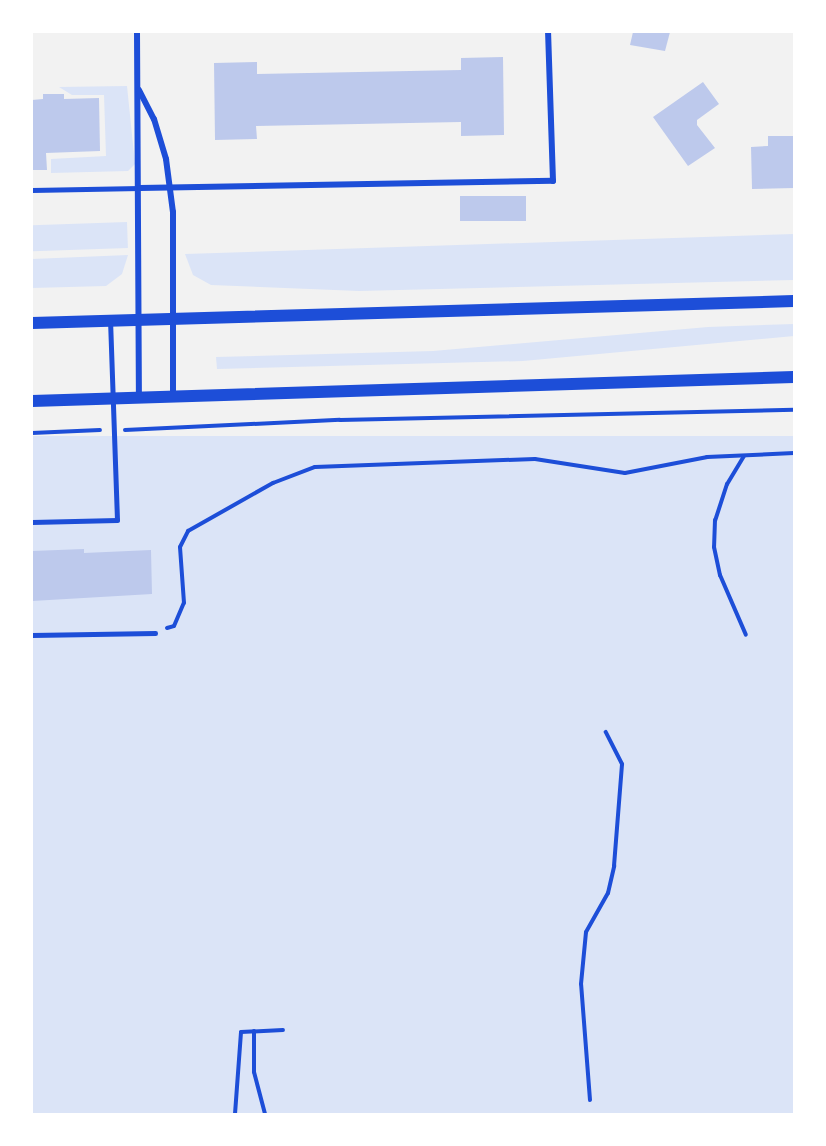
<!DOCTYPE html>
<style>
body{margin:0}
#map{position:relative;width:826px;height:1146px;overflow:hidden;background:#f2f2f2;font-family:Ubuntu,sans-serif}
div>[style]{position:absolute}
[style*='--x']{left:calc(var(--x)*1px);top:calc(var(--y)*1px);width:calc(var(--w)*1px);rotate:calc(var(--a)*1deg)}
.green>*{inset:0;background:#dbe4f7;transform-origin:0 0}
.building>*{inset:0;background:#bdc9ec;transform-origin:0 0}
.path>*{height:4px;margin:-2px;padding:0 2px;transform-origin:2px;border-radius:2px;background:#1d4ed8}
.service>*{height:4.5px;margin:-2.25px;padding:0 2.25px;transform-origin:2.25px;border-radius:2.25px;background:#1d4ed8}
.minor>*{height:6px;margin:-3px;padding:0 3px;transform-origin:3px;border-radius:3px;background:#1d4ed8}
.secondary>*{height:12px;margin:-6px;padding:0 6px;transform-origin:6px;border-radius:6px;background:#1d4ed8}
span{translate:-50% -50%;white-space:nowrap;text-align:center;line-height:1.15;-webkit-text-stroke:4.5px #fff;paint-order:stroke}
.frame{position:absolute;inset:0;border:33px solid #fff;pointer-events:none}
</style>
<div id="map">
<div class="green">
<i style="clip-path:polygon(127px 86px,135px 164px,128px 171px,51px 173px,51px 159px,106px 156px,104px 95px,72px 95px,59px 87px)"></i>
<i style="left:127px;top:222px;width:26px;height:95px;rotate:88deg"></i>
<i style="clip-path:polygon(794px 234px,794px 280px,359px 291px,211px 285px,193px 275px,185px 254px)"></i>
<i style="clip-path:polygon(128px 255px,122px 274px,106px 286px,32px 288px,32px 259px)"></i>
<i style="clip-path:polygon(794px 324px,794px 336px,523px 361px,217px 369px,216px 357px,433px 351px,708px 327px)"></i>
<i style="left:794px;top:436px;width:678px;height:762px;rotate:90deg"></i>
</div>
<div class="building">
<i style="clip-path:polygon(633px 32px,670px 32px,665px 51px,630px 45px)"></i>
<i style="clip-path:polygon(503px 57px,504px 135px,461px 136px,461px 122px,256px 126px,257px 139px,215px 140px,214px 63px,257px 62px,257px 74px,461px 70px,461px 58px)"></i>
<i style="clip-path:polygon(703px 82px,719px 104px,697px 120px,697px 125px,715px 148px,688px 166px,653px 117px)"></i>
<i style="clip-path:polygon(43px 94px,64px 94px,64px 99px,99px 98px,100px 151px,46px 153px,47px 170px,32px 170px,32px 100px,43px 99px)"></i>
<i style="clip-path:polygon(768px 136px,794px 136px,794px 188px,752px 189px,751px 147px,768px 146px)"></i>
<i style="left:526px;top:196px;width:25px;height:66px;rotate:90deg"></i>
<i style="clip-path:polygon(84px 549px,84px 553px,151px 550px,152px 594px,32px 601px,32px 551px)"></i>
</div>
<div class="path">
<i style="--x:125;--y:430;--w:215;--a:-2.7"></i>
<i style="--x:340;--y:420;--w:454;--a:-1.3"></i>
<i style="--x:32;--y:433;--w:68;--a:-2.5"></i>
<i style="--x:744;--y:456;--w:33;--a:121"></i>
<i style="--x:727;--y:484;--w:38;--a:108"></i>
<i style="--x:715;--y:520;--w:27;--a:92"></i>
<i style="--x:714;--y:547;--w:29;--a:78"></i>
<i style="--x:720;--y:575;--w:65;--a:66.6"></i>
<i style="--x:167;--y:628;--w:7;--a:-16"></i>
<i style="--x:174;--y:626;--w:25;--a:-67"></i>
<i style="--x:184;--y:603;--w:56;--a:-94.1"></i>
<i style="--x:180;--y:547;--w:18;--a:-63"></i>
<i style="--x:188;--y:531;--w:98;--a:-29.5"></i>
<i style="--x:273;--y:483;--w:45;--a:-20.9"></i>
<i style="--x:315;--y:467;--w:220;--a:-2.1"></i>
<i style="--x:535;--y:459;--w:91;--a:8.8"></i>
<i style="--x:625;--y:473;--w:84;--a:-11"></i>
<i style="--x:707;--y:457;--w:87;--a:-2.6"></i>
<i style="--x:254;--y:1031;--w:41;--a:90"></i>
<i style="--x:254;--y:1072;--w:43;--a:75.3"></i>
<i style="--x:590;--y:1100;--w:116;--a:-94.4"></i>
<i style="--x:581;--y:984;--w:52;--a:-84.5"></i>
<i style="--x:586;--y:932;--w:45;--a:-60.6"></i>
<i style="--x:608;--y:893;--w:28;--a:-77"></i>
<i style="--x:614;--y:866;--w:102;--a:-85.5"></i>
<i style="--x:622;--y:764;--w:36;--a:-117"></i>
<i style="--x:235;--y:1114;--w:82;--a:-85.8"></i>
<i style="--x:241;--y:1032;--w:42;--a:-2.7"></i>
</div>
<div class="service">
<i style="--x:32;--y:190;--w:108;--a:-1.1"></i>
<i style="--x:32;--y:522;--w:85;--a:-1.3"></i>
<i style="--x:117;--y:520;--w:199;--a:-92"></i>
<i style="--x:32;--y:635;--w:123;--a:-0.9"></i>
</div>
<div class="minor">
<i style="--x:137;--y:32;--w:365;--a:89.7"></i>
<i style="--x:139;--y:90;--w:33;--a:63"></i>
<i style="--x:154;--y:119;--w:42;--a:73.3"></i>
<i style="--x:166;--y:159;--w:53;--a:82.5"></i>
<i style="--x:173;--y:212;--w:184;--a:90"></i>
<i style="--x:140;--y:188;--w:413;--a:-1"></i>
<i style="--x:553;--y:181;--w:149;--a:-91.9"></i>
</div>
<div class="secondary">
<i style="--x:32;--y:323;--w:762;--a:-1.65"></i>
<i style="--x:32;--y:401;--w:762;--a:-1.8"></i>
</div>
<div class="frame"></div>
</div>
